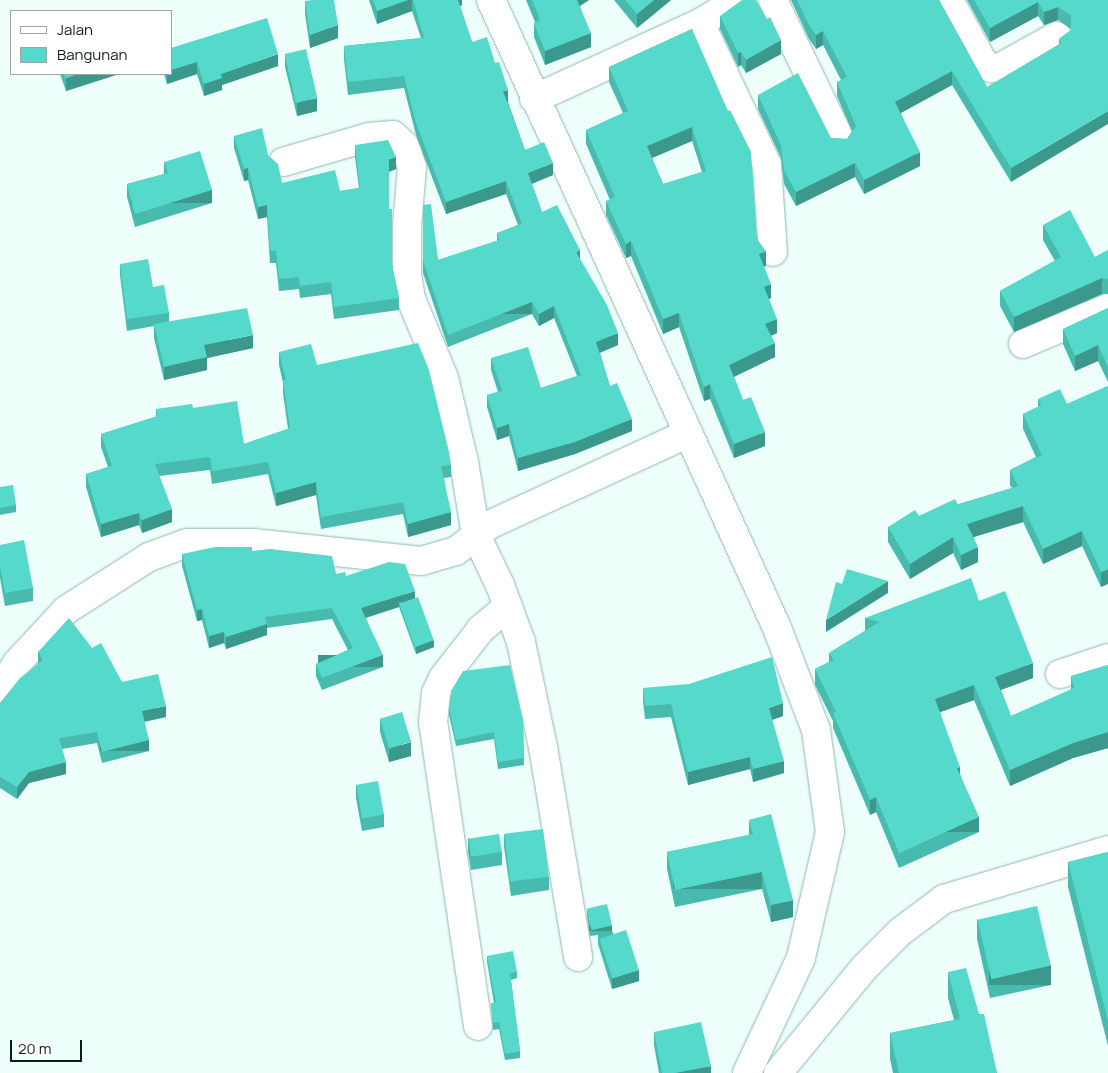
<!DOCTYPE html>
<style>
body{margin:0}
#map{position:relative;width:1108px;height:1073px;overflow:hidden;background:#edfefb;font-family:Manrope,sans-serif}
div>[style]{position:absolute}
[style*='--x']{left:calc(var(--x)*1px);top:calc(var(--y)*1px);width:calc(var(--w)*1px);rotate:calc(var(--a)*1deg)}
.roads{filter:drop-shadow(0 0 1px #8fb7b1) drop-shadow(0 0 1px #8fb7b1)}
.minor>*{height:28px;margin:-14px;padding:0 14px;transform-origin:14px;border-radius:14px;background:#fff}
.wall>*{inset:0;background:#49bbae}
.shaded-wall>*{inset:0;background:#3c988d;transform-origin:0 0}
.building>*{inset:0;background:#55d9ca;transform-origin:0 0}
span{translate:-50% -50%;white-space:nowrap;text-align:center;line-height:1.15;-webkit-text-stroke:4px #fff;paint-order:stroke}
.legend{position:absolute;left:10px;top:10px;width:162px;height:65px;box-sizing:border-box;background:#fff;border:1px solid #9ea5a3;margin:0;padding:6px 9px;list-style:none;font-size:15px;color:#0d1d1a}
.legend li{display:flex;align-items:center;gap:10px;height:25px}
.legend b{width:25px;border:1px solid #9ea5a3}
.scale{position:absolute;left:10px;top:1040px;width:72px;height:22px;box-sizing:border-box;border:2px solid #0d1d1a;border-top:0;padding-left:6px;font-size:15px;line-height:18px;white-space:nowrap;color:#0d1d1a;-webkit-text-stroke:4px #fff;paint-order:stroke}
</style>
<div id="map">
<div class="roads">
<div class="minor">
<i style="--x:491;--y:0;--w:690;--a:65.51"></i>
<i style="--x:777;--y:628;--w:109;--a:69.1"></i>
<i style="--x:816;--y:730;--w:103;--a:82.2"></i>
<i style="--x:830;--y:832;--w:129;--a:103"></i>
<i style="--x:801;--y:958;--w:127;--a:115.2"></i>
<i style="--x:773;--y:0;--w:154;--a:64.3"></i>
<i style="--x:949;--y:0;--w:71;--a:61.3"></i>
<i style="--x:983;--y:62;--w:10;--a:37"></i>
<i style="--x:991;--y:68;--w:8;--a:0"></i>
<i style="--x:999;--y:68;--w:66;--a:-28.9"></i>
<i style="--x:700;--y:23;--w:157;--a:64.7"></i>
<i style="--x:767;--y:165;--w:87;--a:86.1"></i>
<i style="--x:534;--y:99;--w:183;--a:-24.6"></i>
<i style="--x:700;--y:23;--w:44;--a:-31.2"></i>
<i style="--x:283;--y:162;--w:90;--a:-16.2"></i>
<i style="--x:369;--y:137;--w:24;--a:-5"></i>
<i style="--x:393;--y:135;--w:15;--a:42"></i>
<i style="--x:404;--y:145;--w:11;--a:68"></i>
<i style="--x:408;--y:155;--w:13;--a:72"></i>
<i style="--x:412;--y:167;--w:60;--a:94.8"></i>
<i style="--x:407;--y:227;--w:47;--a:90"></i>
<i style="--x:407;--y:274;--w:25;--a:81"></i>
<i style="--x:411;--y:299;--w:86;--a:67.3"></i>
<i style="--x:444;--y:378;--w:86;--a:76.6"></i>
<i style="--x:464;--y:462;--w:74;--a:80.7"></i>
<i style="--x:476;--y:535;--w:55;--a:64.4"></i>
<i style="--x:500;--y:585;--w:61;--a:69.8"></i>
<i style="--x:521;--y:642;--w:107;--a:78.2"></i>
<i style="--x:543;--y:747;--w:213;--a:80.5"></i>
<i style="--x:1023;--y:344;--w:92;--a:-23"></i>
<i style="--x:1060;--y:674;--w:51;--a:-18.4"></i>
<i style="--x:0;--y:692;--w:34;--a:-60"></i>
<i style="--x:17;--y:663;--w:72;--a:-47.2"></i>
<i style="--x:66;--y:610;--w:98;--a:-32.6"></i>
<i style="--x:149;--y:557;--w:40;--a:-20.2"></i>
<i style="--x:187;--y:543;--w:66;--a:0"></i>
<i style="--x:253;--y:543;--w:169;--a:6.1"></i>
<i style="--x:421;--y:561;--w:36;--a:-16"></i>
<i style="--x:456;--y:551;--w:42;--a:-38.2"></i>
<i style="--x:489;--y:525;--w:218;--a:-24.7"></i>
<i style="--x:478;--y:1026;--w:307;--a:-98.4"></i>
<i style="--x:433;--y:722;--w:29;--a:-84"></i>
<i style="--x:436;--y:693;--w:17;--a:-65"></i>
<i style="--x:443;--y:678;--w:62;--a:-52.2"></i>
<i style="--x:481;--y:629;--w:35;--a:-40"></i>
<i style="--x:778;--y:1073;--w:136;--a:-50.7"></i>
<i style="--x:864;--y:968;--w:51;--a:-45"></i>
<i style="--x:900;--y:932;--w:55;--a:-36.9"></i>
<i style="--x:944;--y:899;--w:171;--a:-16.6"></i>
</div>
</div>
<div class="wall">
<i style="clip-path:polygon(369px 0,462px 0,462px 5px,460px 6px,472px 42px,508px 102px,525px 150px,553px 175px,532px 184px,542px 212px,580px 259px,618px 345px,600px 353px,610px 386px,632px 431px,575px 454px,518px 471px,509px 436px,497px 440px,487px 407px,487px 395px,498px 392px,491px 370px,491px 358px,541px 388px,577px 376px,554px 318px,539px 326px,532px 314px,448px 347px,423px 273px,423px 205px,438px 260px,497px 241px,497px 233px,518px 225px,506px 194px,446px 214px,416px 135px,404px 88px,348px 95px,344px 59px,344px 46px,421px 38px,412px 11px,377px 24px)"></i>
<i style="clip-path:polygon(526px 0,589px 0,580px 6px,591px 47px,545px 65px,534px 37px,534px 23px,535px 22px)"></i>
<i style="clip-path:polygon(614px 0,671px 0,637px 28px)"></i>
<i style="clip-path:polygon(791px 0,939px 0,987px 87px,1059px 45px,1059px 39px,1071px 30px,1071px 29px,1058px 20px,1044px 25px,1038px 16px,990px 42px,967px 0,1108px 0,1011px 182px,952px 85px,901px 113px,920px 166px,864px 194px,855px 177px,796px 206px,784px 184px,781px 158px,758px 109px,758px 95px,831px 138px,847px 139px,852px 131px,837px 96px,837px 82px,841px 80px,823px 45px,816px 49px,809px 39px)"></i>
<i style="clip-path:polygon(305px 1px,338px 38px,310px 48px,305px 14px)"></i>
<i style="clip-path:polygon(720px 16px,767px 19px,781px 54px,746px 73px,741px 65px,738px 67px,720px 29px)"></i>
<i style="clip-path:polygon(evenodd,692px 29px,766px 266px,764px 266px,771px 298px,769px 299px,777px 333px,771px 336px,775px 357px,734px 377px,743px 400px,765px 446px,734px 458px,710px 399px,704px 401px,679px 327px,663px 334px,631px 256px,626px 258px,606px 215px,606px 201px,610px 200px,586px 144px,586px 130px,623px 113px,609px 82px,609px 67px,692px 29px,692px 141px,702px 172px,663px 184px,652px 158px,692px 141px)"></i>
<i style="clip-path:polygon(171px 48px,278px 66px,222px 85px,222px 90px,204px 96px,197px 74px,167px 84px,164px 74px,171px 74px)"></i>
<i style="clip-path:polygon(285px 54px,317px 111px,297px 116px,285px 67px)"></i>
<i style="clip-path:polygon(60px 74px,119px 74px,66px 91px)"></i>
<i style="clip-path:polygon(234px 136px,268px 155px,282px 183px,340px 191px,359px 188px,355px 157px,355px 145px,396px 169px,389px 171px,389px 209px,392px 265px,399px 298px,399px 310px,334px 319px,331px 294px,300px 298px,299px 289px,279px 291px,276px 263px,270px 263px,267px 217px,258px 219px,248px 180px,244px 181px,234px 148px)"></i>
<i style="clip-path:polygon(164px 162px,212px 203px,135px 227px,127px 197px,127px 184px,164px 174px)"></i>
<i style="clip-path:polygon(1043px 225px,1095px 257px,1108px 250px,1108px 294px,1102px 294px,1014px 332px,1000px 306px,1000px 291px,1055px 261px,1043px 240px)"></i>
<i style="clip-path:polygon(120px 264px,153px 287px,169px 313px,169px 322px,253px 348px,207px 358px,207px 370px,164px 380px,154px 338px,154px 326px,127px 331px,120px 275px)"></i>
<i style="clip-path:polygon(1108px 308px,1108px 382px,1098px 361px,1075px 371px,1063px 344px,1063px 329px)"></i>
<i style="clip-path:polygon(279px 352px,317px 365px,451px 465px,451px 477px,444px 478px,451px 525px,408px 537px,403px 514px,321px 529px,316px 495px,276px 506px,268px 474px,212px 484px,210px 470px,159px 476px,172px 522px,142px 533px,139px 525px,101px 537px,86px 487px,86px 474px,108px 467px,101px 447px,101px 434px,156px 417px,156px 409px,193px 408px,244px 444px,288px 429px,283px 393px,283px 383px,279px 365px)"></i>
<i style="clip-path:polygon(1108px 386px,1101px 587px,1082px 546px,1043px 564px,1023px 522px,974px 537px,978px 562px,961px 570px,953px 553px,910px 579px,888px 542px,888px 527px,919px 516px,1012px 488px,1010px 485px,1010px 470px,1036px 457px,1023px 429px,1023px 414px,1038px 407px,1038px 399px,1067px 404px)"></i>
<i style="clip-path:polygon(0 487px,16px 505px,16px 512px,0 515px)"></i>
<i style="clip-path:polygon(0 545px,33px 588px,33px 601px,5px 606px,0 578px)"></i>
<i style="clip-path:polygon(252px 551px,336px 574px,346px 576px,415px 598px,434px 647px,416px 654px,399px 607px,366px 618px,383px 667px,322px 690px,316px 676px,316px 664px,348px 650px,332px 619px,267px 628px,267px 635px,226px 649px,224px 643px,209px 648px,202px 620px,197px 621px,182px 566px,182px 554px)"></i>
<i style="clip-path:polygon(979px 601px,1033px 678px,1001px 690px,1011px 716px,1071px 690px,1071px 676px,1108px 665px,1108px 748px,1073px 758px,1010px 786px,974px 700px,940px 712px,979px 832px,899px 868px,876px 812px,870px 815px,833px 728px,833px 721px,815px 685px,815px 669px,829px 662px,829px 653px,865px 631px,865px 618px)"></i>
<i style="clip-path:polygon(92px 648px,122px 682px,166px 717px,144px 722px,149px 751px,102px 763px,97px 743px,62px 749px,66px 774px,29px 783px,17px 799px,0 788px,0 703px,38px 664px,38px 652px)"></i>
<i style="clip-path:polygon(643px 688px,783px 716px,772px 720px,784px 773px,753px 782px,750px 769px,688px 785px,671px 717px,645px 719px,643px 701px)"></i>
<i style="clip-path:polygon(449px 708px,523px 720px,524px 765px,498px 769px,494px 739px,456px 746px,449px 715px)"></i>
<i style="clip-path:polygon(380px 719px,411px 756px,389px 762px,380px 732px)"></i>
<i style="clip-path:polygon(356px 785px,384px 814px,384px 827px,362px 831px,356px 798px)"></i>
<i style="clip-path:polygon(749px 820px,793px 917px,771px 922px,762px 889px,675px 907px,667px 869px,667px 852px,749px 835px)"></i>
<i style="clip-path:polygon(504px 834px,549px 877px,549px 890px,511px 896px,504px 847px)"></i>
<i style="clip-path:polygon(468px 838px,502px 852px,502px 865px,471px 870px,468px 852px)"></i>
<i style="clip-path:polygon(1108px 852px,1108px 1046px,1068px 887px,1068px 862px)"></i>
<i style="clip-path:polygon(587px 909px,612px 931px,639px 981px,612px 989px,598px 944px,598px 935px,590px 936px,587px 916px)"></i>
<i style="clip-path:polygon(977px 919px,1051px 985px,990px 998px,977px 939px)"></i>
<i style="clip-path:polygon(487px 956px,517px 972px,517px 978px,511px 980px,520px 1051px,520px 1058px,505px 1060px,499px 1029px,493px 1030px,491px 1003px,494px 1003px,487px 962px)"></i>
<i style="clip-path:polygon(948px 972px,979px 1014px,997px 1073px,893px 1073px,890px 1059px,890px 1033px,954px 1020px,948px 998px)"></i>
<i style="clip-path:polygon(654px 1032px,711px 1073px,659px 1073px,654px 1045px)"></i>
</div>
<div class="shaded-wall">
<i style="clip-path:polygon(408px 0,412px 0,412px 11px,377px 24px,377px 11px)"></i>
<i style="clip-path:polygon(457px 0,462px 0,462px 5px,457px 8px)"></i>
<i style="clip-path:polygon(575px 0,589px 0,575px 9px)"></i>
<i style="clip-path:polygon(654px 0,671px 0,637px 28px,637px 14px)"></i>
<i style="clip-path:polygon(1038px 2px,1038px 16px,990px 42px,990px 28px)"></i>
<i style="clip-path:polygon(1058px 7px,1058px 20px,1044px 25px,1044px 12px)"></i>
<i style="clip-path:polygon(338px 25px,338px 38px,310px 48px,310px 35px)"></i>
<i style="clip-path:polygon(823px 31px,823px 45px,816px 49px,816px 35px)"></i>
<i style="clip-path:polygon(591px 33px,591px 47px,545px 65px,545px 51px)"></i>
<i style="clip-path:polygon(781px 40px,781px 54px,746px 73px,746px 60px)"></i>
<i style="clip-path:polygon(741px 52px,741px 65px,738px 67px,738px 53px)"></i>
<i style="clip-path:polygon(278px 54px,278px 66px,222px 85px,222px 90px,204px 96px,204px 84px,221px 74px)"></i>
<i style="clip-path:polygon(197px 62px,197px 74px,167px 84px,167px 74px,171px 74px,171px 70px)"></i>
<i style="clip-path:polygon(952px 71px,952px 85px,895px 116px,895px 102px)"></i>
<i style="clip-path:polygon(78px 74px,119px 74px,66px 91px,66px 78px)"></i>
<i style="clip-path:polygon(508px 90px,508px 102px,503px 104px,503px 91px)"></i>
<i style="clip-path:polygon(317px 98px,317px 111px,297px 116px,297px 103px)"></i>
<i style="clip-path:polygon(1108px 111px,1108px 124px,1011px 182px,1011px 168px)"></i>
<i style="clip-path:polygon(692px 127px,692px 141px,647px 160px,647px 146px)"></i>
<i style="clip-path:polygon(920px 152px,920px 166px,864px 194px,864px 180px)"></i>
<i style="clip-path:polygon(396px 157px,396px 169px,389px 172px,389px 159px)"></i>
<i style="clip-path:polygon(553px 163px,553px 175px,528px 185px,528px 173px)"></i>
<i style="clip-path:polygon(855px 163px,855px 177px,796px 206px,796px 192px)"></i>
<i style="clip-path:polygon(248px 168px,248px 180px,244px 181px,244px 169px)"></i>
<i style="clip-path:polygon(506px 181px,506px 194px,446px 214px,446px 202px)"></i>
<i style="left:212px;top:190px;width:13px;height:81px;rotate:90deg"></i>
<i style="clip-path:polygon(267px 205px,267px 217px,258px 219px,258px 207px)"></i>
<i style="clip-path:polygon(631px 241px,631px 256px,626px 258px,626px 244px)"></i>
<i style="clip-path:polygon(580px 250px,580px 262px,576px 252px)"></i>
<i style="clip-path:polygon(766px 251px,766px 266px,759px 268px,759px 254px)"></i>
<i style="clip-path:polygon(1102px 278px,1102px 294px,1014px 332px,1014px 317px)"></i>
<i style="clip-path:polygon(771px 284px,771px 298px,764px 301px,764px 287px)"></i>
<i style="left:532px;top:302px;width:12px;height:90px;rotate:90deg"></i>
<i style="clip-path:polygon(554px 306px,554px 318px,539px 326px,539px 314px)"></i>
<i style="clip-path:polygon(679px 313px,679px 327px,663px 334px,663px 319px)"></i>
<i style="clip-path:polygon(777px 319px,777px 333px,765px 338px,765px 324px)"></i>
<i style="clip-path:polygon(618px 333px,618px 345px,596px 354px,596px 342px)"></i>
<i style="clip-path:polygon(253px 335px,253px 348px,207px 358px,207px 370px,164px 380px,164px 367px,204px 345px)"></i>
<i style="clip-path:polygon(775px 343px,775px 357px,729px 379px,729px 365px)"></i>
<i style="clip-path:polygon(1098px 345px,1098px 361px,1075px 371px,1075px 356px)"></i>
<i style="clip-path:polygon(710px 384px,710px 399px,704px 401px,704px 387px)"></i>
<i style="clip-path:polygon(632px 419px,632px 431px,575px 454px,518px 471px,518px 458px)"></i>
<i style="clip-path:polygon(509px 424px,509px 436px,497px 440px,497px 428px)"></i>
<i style="clip-path:polygon(765px 432px,765px 446px,734px 458px,734px 444px)"></i>
<i style="clip-path:polygon(316px 482px,316px 495px,276px 506px,276px 493px)"></i>
<i style="clip-path:polygon(1023px 506px,1023px 522px,967px 539px,967px 524px)"></i>
<i style="clip-path:polygon(172px 509px,172px 522px,142px 533px,142px 520px)"></i>
<i style="clip-path:polygon(451px 512px,451px 525px,408px 537px,408px 524px)"></i>
<i style="clip-path:polygon(139px 513px,139px 525px,101px 537px,101px 524px)"></i>
<i style="clip-path:polygon(1082px 531px,1082px 546px,1043px 564px,1043px 549px)"></i>
<i style="clip-path:polygon(953px 537px,953px 553px,910px 579px,910px 564px)"></i>
<i style="clip-path:polygon(978px 547px,978px 562px,961px 570px,961px 555px)"></i>
<i style="clip-path:polygon(1108px 569px,1108px 584px,1101px 587px,1101px 572px)"></i>
<i style="clip-path:polygon(888px 581px,888px 593px,826px 632px,826px 620px)"></i>
<i style="clip-path:polygon(415px 591px,415px 602px,399px 602px,399px 607px,361px 619px,361px 608px)"></i>
<i style="clip-path:polygon(202px 609px,202px 620px,197px 621px,197px 610px)"></i>
<i style="clip-path:polygon(267px 624px,267px 635px,226px 649px,226px 637px)"></i>
<i style="clip-path:polygon(224px 632px,224px 643px,209px 648px,209px 636px)"></i>
<i style="clip-path:polygon(434px 640px,434px 647px,416px 654px,416px 647px)"></i>
<i style="left:383px;top:655px;width:12px;height:65px;rotate:90deg"></i>
<i style="clip-path:polygon(1033px 663px,1033px 678px,995px 692px,995px 677px)"></i>
<i style="clip-path:polygon(974px 685px,974px 700px,935px 714px,935px 699px)"></i>
<i style="clip-path:polygon(783px 703px,783px 716px,769px 721px,769px 708px)"></i>
<i style="clip-path:polygon(166px 706px,166px 717px,142px 722px,142px 711px)"></i>
<i style="clip-path:polygon(1108px 732px,1108px 748px,1073px 758px,1010px 786px,1010px 770px,1073px 743px)"></i>
<i style="left:149px;top:740px;width:11px;height:49px;rotate:90deg"></i>
<i style="clip-path:polygon(411px 742px,411px 756px,389px 762px,389px 749px)"></i>
<i style="clip-path:polygon(750px 757px,750px 769px,688px 785px,688px 772px)"></i>
<i style="clip-path:polygon(784px 761px,784px 773px,753px 782px,753px 769px)"></i>
<i style="clip-path:polygon(66px 762px,66px 774px,29px 783px,17px 799px,17px 787px,29px 772px)"></i>
<i style="clip-path:polygon(960px 767px,960px 782px,957px 768px)"></i>
<i style="clip-path:polygon(876px 797px,876px 812px,870px 815px,870px 800px)"></i>
<i style="left:979px;top:817px;width:15px;height:88px;rotate:90deg"></i>
<i style="left:762px;top:872px;width:17px;height:89px;rotate:90deg"></i>
<i style="clip-path:polygon(793px 900px,793px 917px,771px 922px,771px 905px)"></i>
<i style="left:612px;top:925px;width:6px;height:23px;rotate:90deg"></i>
<i style="left:1051px;top:965px;width:20px;height:62px;rotate:90deg"></i>
<i style="clip-path:polygon(639px 970px,639px 981px,612px 989px,612px 978px)"></i>
<i style="clip-path:polygon(711px 1066px,711px 1073px,675px 1073px)"></i>
</div>
<div class="building">
<i style="clip-path:polygon(313px 0,334px 0,338px 25px,310px 35px,305px 1px)"></i>
<i style="clip-path:polygon(373px 0,408px 0,377px 11px)"></i>
<i style="clip-path:polygon(413px 0,458px 0,472px 42px,487px 37px,495px 63px,499px 62px,508px 90px,503px 91px,525px 150px,544px 142px,553px 163px,528px 173px,542px 212px,557px 205px,580px 250px,576px 252px,607px 305px,618px 333px,596px 342px,610px 386px,617px 383px,632px 419px,575px 442px,518px 458px,509px 424px,497px 428px,487px 395px,502px 391px,491px 358px,528px 347px,541px 388px,581px 375px,554px 306px,539px 314px,532px 302px,448px 335px,423px 260px,423px 205px,431px 204px,438px 260px,499px 240px,497px 233px,522px 224px,506px 181px,446px 202px,416px 123px,404px 76px,348px 82px,344px 46px,424px 38px)"></i>
<i style="clip-path:polygon(532px 0,577px 0,591px 33px,545px 51px,534px 23px,540px 20px)"></i>
<i style="clip-path:polygon(625px 0,654px 0,637px 14px)"></i>
<i style="clip-path:polygon(742px 0,756px 0,767px 19px,770px 17px,781px 40px,746px 60px,741px 52px,738px 53px,720px 16px)"></i>
<i style="clip-path:polygon(797px 0,939px 0,987px 87px,1061px 43px,1059px 39px,1071px 30px,1071px 15px,1058px 7px,1044px 12px,1038px 2px,990px 28px,974px 0,1108px 0,1108px 111px,1011px 168px,952px 71px,895px 102px,920px 152px,864px 180px,855px 163px,796px 192px,784px 170px,781px 145px,758px 95px,798px 73px,831px 138px,847px 139px,856px 126px,837px 82px,847px 77px,823px 31px,816px 35px,809px 25px)"></i>
<i style="clip-path:polygon(267px 18px,278px 54px,221px 74px,222px 78px,204px 84px,197px 62px,171px 70px,171px 48px)"></i>
<i style="clip-path:polygon(evenodd,692px 29px,728px 111px,730px 110px,751px 152px,757px 239px,766px 251px,759px 254px,771px 284px,764px 287px,777px 319px,765px 324px,775px 343px,729px 365px,743px 400px,751px 397px,765px 432px,734px 444px,710px 384px,704px 387px,679px 313px,663px 319px,631px 241px,626px 244px,606px 201px,615px 197px,586px 130px,628px 111px,609px 67px,692px 29px,692px 127px,706px 171px,663px 184px,647px 146px,692px 127px)"></i>
<i style="left:306px;top:49px;width:50px;height:22px;rotate:77deg"></i>
<i style="clip-path:polygon(64px 74px,78px 74px,66px 78px)"></i>
<i style="clip-path:polygon(262px 128px,268px 155px,278px 164px,282px 183px,335px 170px,340px 191px,360px 188px,355px 145px,388px 140px,396px 157px,389px 159px,389px 209px,392px 209px,392px 264px,399px 298px,334px 307px,331px 282px,300px 286px,299px 277px,279px 279px,276px 251px,270px 251px,267px 205px,258px 207px,248px 168px,244px 169px,234px 136px)"></i>
<i style="clip-path:polygon(200px 151px,212px 190px,135px 214px,127px 184px,168px 173px,164px 162px)"></i>
<i style="clip-path:polygon(1070px 210px,1095px 257px,1108px 250px,1108px 279px,1102px 278px,1014px 317px,1000px 291px,1061px 257px,1043px 225px)"></i>
<i style="clip-path:polygon(148px 259px,153px 287px,164px 285px,169px 313px,127px 319px,120px 264px)"></i>
<i style="clip-path:polygon(247px 308px,253px 335px,204px 345px,207px 357px,164px 367px,154px 324px)"></i>
<i style="clip-path:polygon(1108px 308px,1108px 367px,1098px 345px,1075px 356px,1063px 329px)"></i>
<i style="clip-path:polygon(418px 343px,429px 370px,449px 452px,451px 465px,441px 466px,451px 512px,408px 524px,403px 502px,321px 517px,316px 482px,276px 493px,268px 462px,212px 471px,210px 457px,155px 464px,172px 509px,142px 520px,139px 513px,101px 524px,86px 474px,112px 466px,101px 434px,157px 416px,156px 409px,192px 404px,193px 408px,237px 401px,244px 444px,290px 428px,283px 380px,286px 380px,279px 352px,311px 344px,317px 365px)"></i>
<i style="clip-path:polygon(1108px 386px,1108px 569px,1101px 572px,1082px 531px,1043px 549px,1023px 506px,967px 524px,978px 547px,961px 555px,953px 537px,910px 564px,888px 527px,915px 510px,919px 516px,955px 499px,958px 505px,1018px 486px,1010px 470px,1042px 455px,1023px 414px,1041px 405px,1038px 399px,1060px 389px,1067px 404px)"></i>
<i style="clip-path:polygon(13px 485px,16px 505px,0 508px,0 487px)"></i>
<i style="clip-path:polygon(24px 540px,33px 588px,5px 593px,0 565px,0 545px)"></i>
<i style="clip-path:polygon(215px 547px,252px 547px,252px 551px,270px 549px,332px 556px,336px 574px,345px 572px,346px 576px,389px 562px,405px 564px,415px 591px,361px 608px,383px 655px,322px 678px,316px 664px,353px 648px,332px 608px,265px 617px,267px 624px,226px 637px,224px 632px,209px 636px,202px 609px,197px 610px,182px 554px)"></i>
<i style="clip-path:polygon(847px 569px,888px 581px,826px 620px,836px 582px,842px 584px)"></i>
<i style="clip-path:polygon(971px 578px,979px 601px,1005px 591px,1033px 663px,995px 677px,1011px 716px,1074px 688px,1071px 676px,1108px 665px,1108px 732px,1073px 743px,1010px 770px,974px 685px,935px 699px,960px 767px,957px 768px,979px 817px,899px 853px,876px 797px,870px 800px,833px 713px,836px 712px,815px 669px,834px 660px,829px 653px,879px 622px,865px 618px)"></i>
<i style="left:418px;top:597px;width:46px;height:20px;rotate:70deg"></i>
<i style="clip-path:polygon(69px 618px,92px 648px,101px 643px,122px 682px,158px 674px,166px 706px,142px 711px,149px 740px,102px 752px,97px 732px,59px 738px,66px 762px,29px 772px,17px 787px,0 777px,0 703px,20px 678px,43px 660px,38px 652px)"></i>
<i style="clip-path:polygon(772px 657px,783px 703px,769px 708px,784px 761px,753px 769px,750px 757px,688px 772px,671px 704px,645px 706px,643px 688px,689px 684px)"></i>
<i style="clip-path:polygon(510px 665px,523px 720px,524px 758px,498px 762px,494px 732px,456px 740px,449px 708px,451px 691px,463px 671px)"></i>
<i style="left:402px;top:712px;width:31px;height:23px;rotate:73deg"></i>
<i style="left:378px;top:781px;width:34px;height:22px;rotate:80deg"></i>
<i style="clip-path:polygon(771px 814px,793px 900px,771px 905px,762px 872px,675px 890px,667px 852px,753px 834px,749px 820px)"></i>
<i style="left:543px;top:829px;width:48px;height:39px;rotate:83deg"></i>
<i style="left:499px;top:834px;width:18px;height:31px;rotate:81deg"></i>
<i style="clip-path:polygon(1108px 852px,1108px 1021px,1068px 862px)"></i>
<i style="left:607px;top:904px;width:22px;height:21px;rotate:77deg"></i>
<i style="left:1037px;top:906px;width:61px;height:61px;rotate:77deg"></i>
<i style="left:626px;top:930px;width:42px;height:28px;rotate:72deg"></i>
<i style="clip-path:polygon(513px 951px,517px 972px,510px 973px,520px 1051px,505px 1054px,499px 1022px,493px 1023px,491px 1003px,496px 1002px,487px 956px)"></i>
<i style="clip-path:polygon(966px 968px,979px 1014px,984px 1014px,997px 1073px,899px 1073px,890px 1033px,960px 1019px,948px 972px)"></i>
<i style="clip-path:polygon(701px 1022px,711px 1066px,675px 1073px,662px 1073px,654px 1032px)"></i>
</div>
<ul class="legend">
<li><b style="height:6px;background:#fff"></b>Jalan</li>
<li><b style="height:14px;background:#55d9ca"></b>Bangunan</li>
</ul>
<div class="scale">20 m</div>
</div>
